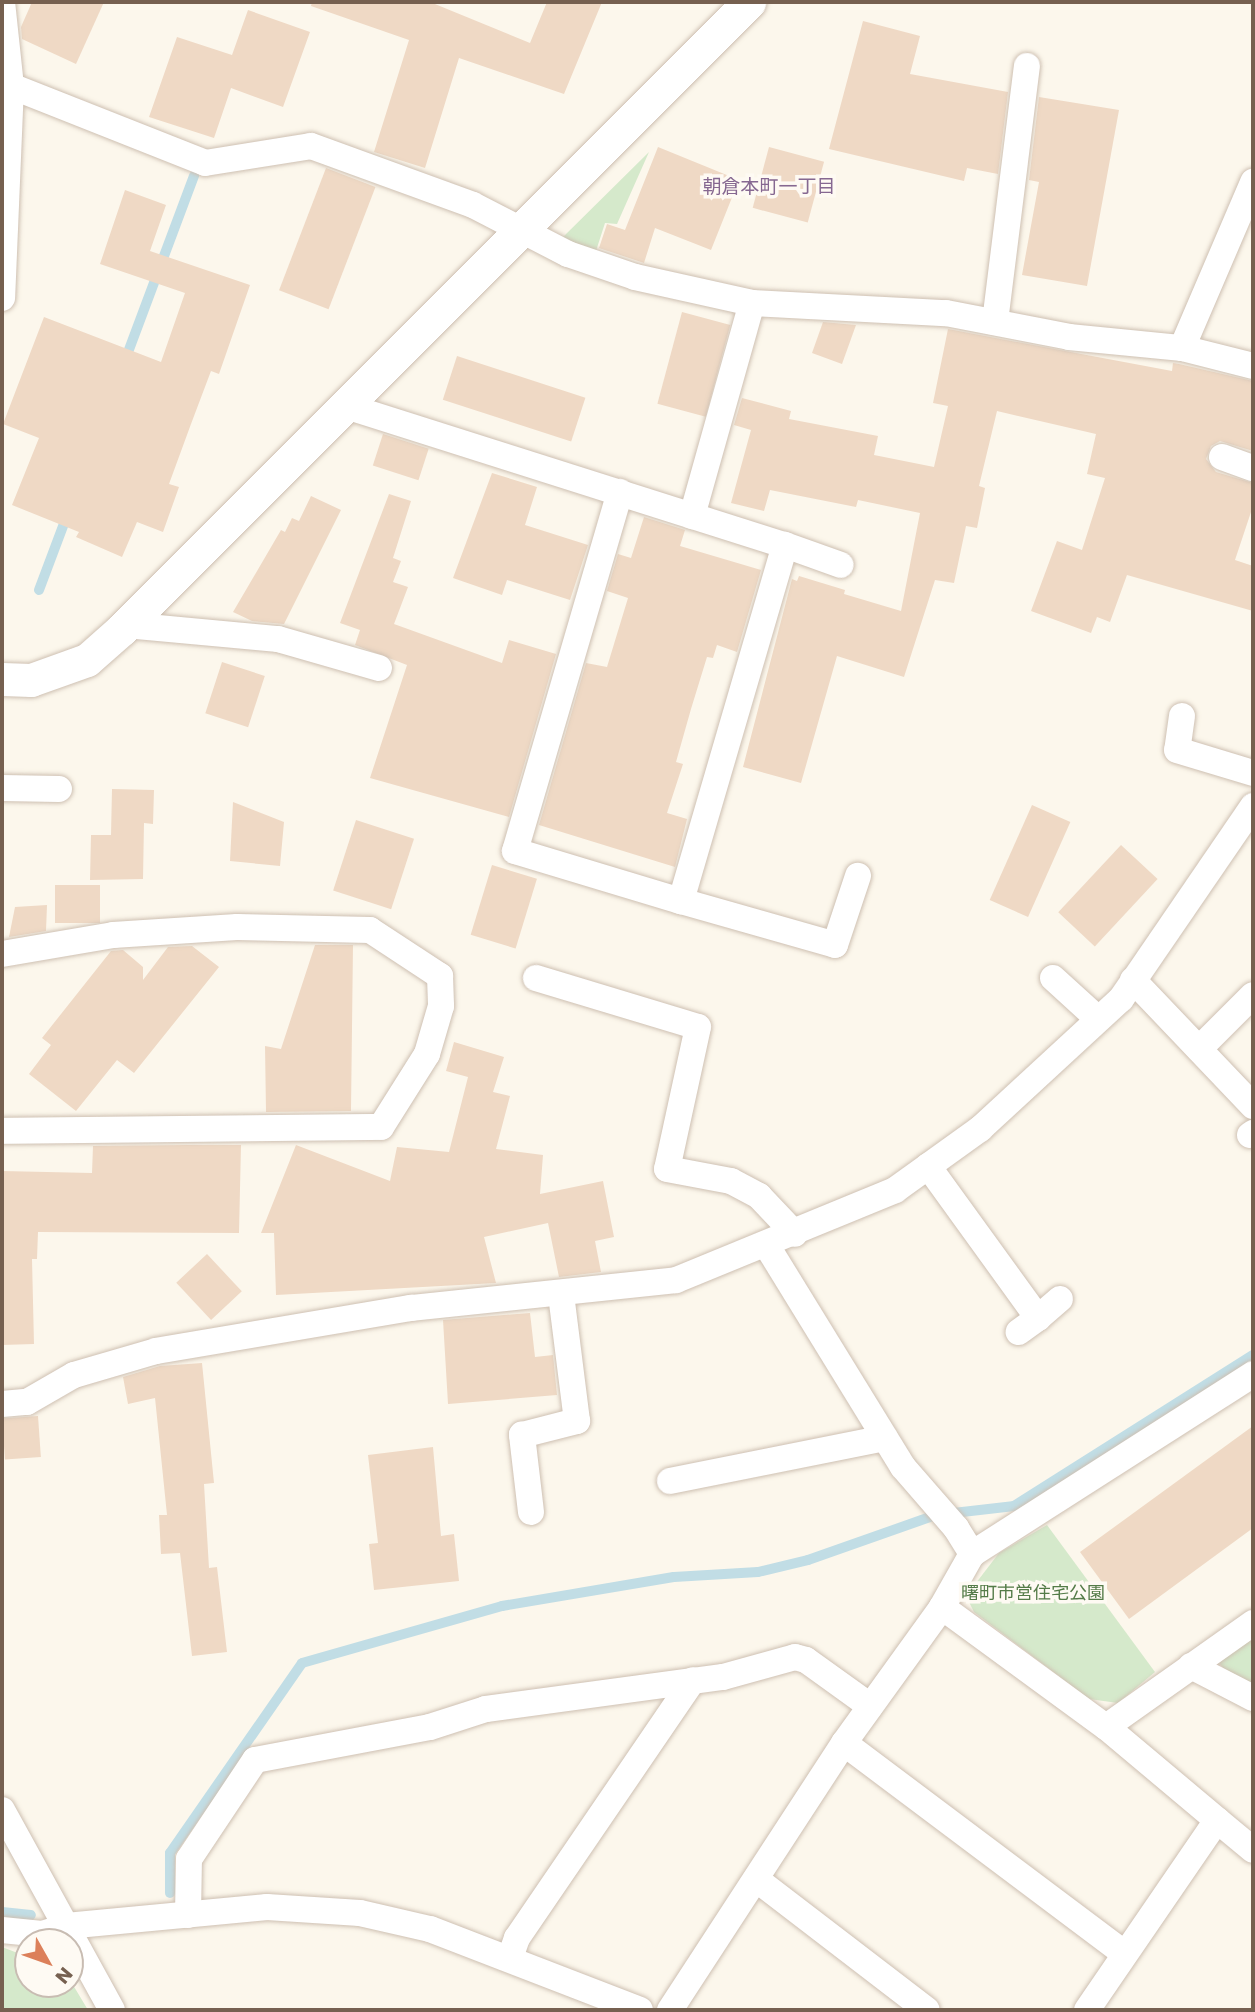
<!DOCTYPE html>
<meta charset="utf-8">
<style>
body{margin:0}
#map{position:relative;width:1255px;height:2012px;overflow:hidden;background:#fcf7ec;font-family:Poppins,"Noto Sans JP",sans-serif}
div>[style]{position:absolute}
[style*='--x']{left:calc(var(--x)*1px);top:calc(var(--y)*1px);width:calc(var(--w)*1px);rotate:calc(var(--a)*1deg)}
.green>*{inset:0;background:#d5e9cb}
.stream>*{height:10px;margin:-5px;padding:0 5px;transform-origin:5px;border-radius:5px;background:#c1dde5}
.building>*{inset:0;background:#efd9c5;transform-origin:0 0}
.roads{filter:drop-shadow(0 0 2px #cec0b2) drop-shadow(0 0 2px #cec0b2)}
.minor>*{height:26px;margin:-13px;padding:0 13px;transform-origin:13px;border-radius:13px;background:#fff}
.tertiary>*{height:33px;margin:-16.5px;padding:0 16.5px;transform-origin:16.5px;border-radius:16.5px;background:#fff}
span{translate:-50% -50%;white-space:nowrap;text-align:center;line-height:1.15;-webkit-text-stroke:7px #fefaf3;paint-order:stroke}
.park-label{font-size:18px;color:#547b48}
.neighbourhood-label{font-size:19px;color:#866891}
.frame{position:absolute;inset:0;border:4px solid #766050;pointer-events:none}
.north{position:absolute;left:14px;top:1928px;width:70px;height:70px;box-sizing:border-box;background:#fefaf3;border:2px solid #c8bcb2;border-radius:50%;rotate:130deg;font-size:19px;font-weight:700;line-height:28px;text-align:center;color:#766050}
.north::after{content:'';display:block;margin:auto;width:24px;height:32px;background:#dc805a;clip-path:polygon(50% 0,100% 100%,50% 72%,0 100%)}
</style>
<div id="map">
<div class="green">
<i style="clip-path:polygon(649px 152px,617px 224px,605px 223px,595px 254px,562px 238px)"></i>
<i style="clip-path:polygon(1047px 1525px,1155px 1672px,1118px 1703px,1089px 1699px,974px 1612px,966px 1596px,999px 1553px)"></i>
<i style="clip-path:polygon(1253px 1634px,1253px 1689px,1231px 1678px,1216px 1659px)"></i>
<i style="clip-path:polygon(2px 1947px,28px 1957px,28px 1984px,70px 1984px,70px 1980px,88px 2010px,2px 2010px)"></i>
</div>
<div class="stream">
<i style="--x:124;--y:363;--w:200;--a:-69.5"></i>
<i style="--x:39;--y:590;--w:82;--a:-69.4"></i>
<i style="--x:170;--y:1893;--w:40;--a:-90"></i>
<i style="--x:170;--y:1853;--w:231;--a:-55.2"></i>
<i style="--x:302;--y:1663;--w:208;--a:-15.9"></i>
<i style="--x:502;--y:1606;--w:174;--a:-9.6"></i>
<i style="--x:674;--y:1577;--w:84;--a:-3.4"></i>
<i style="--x:758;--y:1572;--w:51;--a:-13.5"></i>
<i style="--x:808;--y:1560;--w:136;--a:-19.4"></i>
<i style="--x:936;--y:1515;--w:79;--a:-6.6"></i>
<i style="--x:1014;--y:1506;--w:283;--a:-32.3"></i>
<i style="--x:2;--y:1912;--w:29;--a:6"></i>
</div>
<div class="building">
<i style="clip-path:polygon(32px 2px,104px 2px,76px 64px,22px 39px,21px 27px)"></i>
<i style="clip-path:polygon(312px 2px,430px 2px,530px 43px,547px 2px,602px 2px,564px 94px,459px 58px,425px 168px,374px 152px,409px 40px,311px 6px)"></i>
<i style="clip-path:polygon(248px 10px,310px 32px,283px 107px,231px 88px,214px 138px,149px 117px,177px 37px,232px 55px)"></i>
<i style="clip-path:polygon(863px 21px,920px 36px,910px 74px,1008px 92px,998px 174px,967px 168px,964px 181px,829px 149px)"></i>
<i style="clip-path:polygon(1039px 97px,1119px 110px,1087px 286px,1022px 275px,1039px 182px,1029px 180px)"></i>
<i style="clip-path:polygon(658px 147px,739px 180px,711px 250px,655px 228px,644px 263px,599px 248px,607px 224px,625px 230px)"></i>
<i style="left:769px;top:147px;width:57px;height:63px;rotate:15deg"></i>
<i style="left:326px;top:168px;width:53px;height:131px;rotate:21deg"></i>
<i style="clip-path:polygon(125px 190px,166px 205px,150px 251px,250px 285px,219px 374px,211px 371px,191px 424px,169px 484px,179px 487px,163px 532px,137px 522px,122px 557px,76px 537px,79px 532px,12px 505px,39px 438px,3px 424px,44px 317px,161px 362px,185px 293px,100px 264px)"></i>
<i style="left:682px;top:312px;width:50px;height:95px;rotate:15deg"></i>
<i style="clip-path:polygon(823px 322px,856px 325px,842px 364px,812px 353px)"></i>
<i style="clip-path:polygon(948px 329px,1172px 371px,1173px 363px,1179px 364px,1253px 381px,1253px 451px,1220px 441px,1211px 446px,1206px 459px,1216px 472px,1253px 483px,1253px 506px,1235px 560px,1253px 566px,1253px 611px,1127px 575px,1110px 622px,1097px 617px,1091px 633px,1031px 611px,1057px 541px,1082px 550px,1105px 478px,1087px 474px,1096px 434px,997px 411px,979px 486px,985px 488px,977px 528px,966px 526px,954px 583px,935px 580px,904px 677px,837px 656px,801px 783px,743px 767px,792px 579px,797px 581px,799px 576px,845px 590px,844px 594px,901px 611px,920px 513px,858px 500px,856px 507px,770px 490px,764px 511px,731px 503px,751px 430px,734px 425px,742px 398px,791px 411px,789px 419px,878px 436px,874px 455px,934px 467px,948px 406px,933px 403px)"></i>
<i style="left:457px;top:356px;width:135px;height:46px;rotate:18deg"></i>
<i style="left:383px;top:434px;width:48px;height:33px;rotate:18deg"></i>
<i style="clip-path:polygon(492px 473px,537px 487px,525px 525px,588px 545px,570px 600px,507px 580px,502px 595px,453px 578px)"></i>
<i style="clip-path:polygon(389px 494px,411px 501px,393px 558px,401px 561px,393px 582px,408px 587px,394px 624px,502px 663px,509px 640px,556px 654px,509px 817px,370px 778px,407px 665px,355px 645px,360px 630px,340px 623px)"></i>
<i style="clip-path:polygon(311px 496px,341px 510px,284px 624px,252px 621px,233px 612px,281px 530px,285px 532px,292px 518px,299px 521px)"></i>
<i style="clip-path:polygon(644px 517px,685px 530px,680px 546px,761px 570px,737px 652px,717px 645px,713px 658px,707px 657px,691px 709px,676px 762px,683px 764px,667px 813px,687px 819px,675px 867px,539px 825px,586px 663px,607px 667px,628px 598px,607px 591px,618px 554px,631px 558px)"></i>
<i style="left:222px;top:662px;width:45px;height:54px;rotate:18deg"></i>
<i style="clip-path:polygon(112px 789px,154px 790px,153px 824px,144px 823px,143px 879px,90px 880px,91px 835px,111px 835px)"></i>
<i style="clip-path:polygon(233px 802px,284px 822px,280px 866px,230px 861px)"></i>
<i style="left:1032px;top:805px;width:42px;height:104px;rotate:24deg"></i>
<i style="left:356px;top:820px;width:61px;height:74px;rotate:18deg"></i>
<i style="left:1121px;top:845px;width:50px;height:92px;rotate:43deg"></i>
<i style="left:492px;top:865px;width:47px;height:73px;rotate:17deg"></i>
<i style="left:55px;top:885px;width:45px;height:38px"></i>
<i style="clip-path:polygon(47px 905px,46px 931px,9px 937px,15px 907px)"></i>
<i style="clip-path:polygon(315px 945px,353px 945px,351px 1111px,266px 1112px,265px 1046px,281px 1049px)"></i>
<i style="clip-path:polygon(192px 946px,219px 967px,134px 1073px,117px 1060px,76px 1111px,29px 1074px,51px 1045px,42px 1038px,111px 951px,123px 950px,143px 967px,143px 980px,168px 947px)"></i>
<i style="clip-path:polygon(454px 1042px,504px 1057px,493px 1092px,510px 1096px,496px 1149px,543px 1155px,540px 1194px,603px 1181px,614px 1237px,595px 1241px,601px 1272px,559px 1277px,548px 1223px,484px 1237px,496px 1283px,276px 1295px,274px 1233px,261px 1233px,296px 1145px,390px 1181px,397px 1147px,449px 1152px,468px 1077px,446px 1071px)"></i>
<i style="clip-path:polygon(187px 1145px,241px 1145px,239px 1233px,38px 1232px,37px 1259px,32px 1259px,34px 1344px,2px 1345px,2px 1171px,92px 1173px,93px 1146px)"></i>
<i style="left:207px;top:1254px;width:51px;height:42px;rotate:47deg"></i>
<i style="clip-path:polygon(530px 1313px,535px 1357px,553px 1355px,557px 1395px,448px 1404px,443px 1320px)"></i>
<i style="clip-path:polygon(202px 1363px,214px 1483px,204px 1484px,209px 1568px,217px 1567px,227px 1652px,192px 1656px,180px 1553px,161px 1554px,159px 1515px,167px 1515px,155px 1398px,128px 1404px,123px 1377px,160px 1366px)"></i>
<i style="left:38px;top:1416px;width:41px;height:36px;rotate:86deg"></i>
<i style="clip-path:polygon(1253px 1426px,1253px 1528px,1129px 1619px,1080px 1552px)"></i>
<i style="clip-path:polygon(433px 1447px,441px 1536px,454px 1534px,459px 1581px,374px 1590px,369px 1544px,378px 1543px,368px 1455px)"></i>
</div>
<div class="roads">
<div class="minor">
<i style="--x:2;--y:2;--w:84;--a:83.9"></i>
<i style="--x:11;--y:86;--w:212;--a:92.4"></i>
<i style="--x:11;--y:86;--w:209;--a:21.6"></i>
<i style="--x:205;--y:163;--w:107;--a:-9.1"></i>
<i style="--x:311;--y:146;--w:172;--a:20"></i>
<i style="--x:473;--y:205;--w:107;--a:27.3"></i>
<i style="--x:568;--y:254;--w:71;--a:18.9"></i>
<i style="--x:635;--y:277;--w:120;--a:12.5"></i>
<i style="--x:752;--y:303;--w:194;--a:3"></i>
<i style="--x:946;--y:313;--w:125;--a:11"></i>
<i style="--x:1069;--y:337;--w:114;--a:5.6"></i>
<i style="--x:1182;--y:348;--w:73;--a:14.2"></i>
<i style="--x:995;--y:322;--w:258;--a:-82.9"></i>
<i style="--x:1182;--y:348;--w:181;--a:-66.8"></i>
<i style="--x:346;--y:406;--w:460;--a:17.6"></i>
<i style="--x:785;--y:545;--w:371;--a:106.3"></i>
<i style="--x:681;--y:901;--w:160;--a:15.9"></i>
<i style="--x:835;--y:945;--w:73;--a:-71.6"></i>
<i style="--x:1222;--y:457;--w:33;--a:20"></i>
<i style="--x:620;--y:492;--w:374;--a:106.3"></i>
<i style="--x:515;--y:851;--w:173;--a:16.8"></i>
<i style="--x:692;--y:516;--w:221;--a:-74.3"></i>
<i style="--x:785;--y:545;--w:59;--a:19.7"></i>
<i style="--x:126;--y:625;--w:153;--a:5.3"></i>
<i style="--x:278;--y:639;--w:105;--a:16"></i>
<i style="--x:1182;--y:716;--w:34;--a:98"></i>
<i style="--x:1177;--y:750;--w:79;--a:16.8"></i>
<i style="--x:2;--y:788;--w:57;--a:1"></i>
<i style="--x:2;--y:954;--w:113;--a:-9.7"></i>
<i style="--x:113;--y:935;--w:124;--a:-3.7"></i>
<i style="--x:237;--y:927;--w:133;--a:1.3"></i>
<i style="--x:370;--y:930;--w:84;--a:33.3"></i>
<i style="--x:440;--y:976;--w:30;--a:88"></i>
<i style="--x:441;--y:1006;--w:50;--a:106.3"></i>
<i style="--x:427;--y:1054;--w:86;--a:122.2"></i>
<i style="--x:381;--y:1127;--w:379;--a:179.4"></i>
<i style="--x:536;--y:978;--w:169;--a:16.8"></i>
<i style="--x:698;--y:1027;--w:145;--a:102.3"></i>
<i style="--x:667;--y:1169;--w:65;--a:10.6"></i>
<i style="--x:731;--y:1181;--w:32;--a:28"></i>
<i style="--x:759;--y:1196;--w:52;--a:46.5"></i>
<i style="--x:1053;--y:978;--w:61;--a:42.3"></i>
<i style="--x:1133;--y:980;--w:174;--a:46.4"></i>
<i style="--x:1199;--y:1049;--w:76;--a:-45"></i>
<i style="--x:1250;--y:1135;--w:4;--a:-34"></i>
<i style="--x:928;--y:1166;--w:188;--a:54.1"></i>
<i style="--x:1038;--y:1318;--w:24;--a:144"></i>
<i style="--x:767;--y:1246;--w:259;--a:58.4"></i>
<i style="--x:903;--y:1467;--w:81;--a:49"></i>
<i style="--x:956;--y:1528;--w:31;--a:58"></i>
<i style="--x:1038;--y:1318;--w:29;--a:-41"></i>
<i style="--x:2;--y:1404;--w:25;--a:-5"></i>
<i style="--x:27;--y:1402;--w:54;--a:-29.9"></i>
<i style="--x:74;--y:1375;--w:85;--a:-16.3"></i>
<i style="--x:156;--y:1351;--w:259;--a:-9.6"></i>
<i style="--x:411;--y:1308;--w:266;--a:-6"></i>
<i style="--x:676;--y:1280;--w:237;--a:-22.3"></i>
<i style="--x:895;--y:1190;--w:105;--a:-35.7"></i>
<i style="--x:980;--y:1129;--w:192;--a:-42.7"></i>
<i style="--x:1121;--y:999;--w:234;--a:-55.6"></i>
<i style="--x:670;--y:1481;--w:219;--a:-11.3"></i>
<i style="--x:531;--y:1512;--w:78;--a:-96.7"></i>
<i style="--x:522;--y:1435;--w:57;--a:-14.3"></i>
<i style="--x:577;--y:1421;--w:127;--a:-97.2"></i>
<i style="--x:942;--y:1607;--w:203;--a:36.2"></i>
<i style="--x:1106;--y:1727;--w:180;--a:-35.3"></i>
<i style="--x:1191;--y:1666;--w:70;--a:27.3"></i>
<i style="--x:844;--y:1743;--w:351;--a:36.9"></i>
<i style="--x:2;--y:1810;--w:228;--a:61.2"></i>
<i style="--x:1217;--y:1820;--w:47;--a:39.8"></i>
<i style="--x:756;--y:1879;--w:215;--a:37.5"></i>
<i style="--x:188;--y:1915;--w:56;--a:-89"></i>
<i style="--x:189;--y:1859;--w:119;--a:-56.3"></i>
<i style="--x:255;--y:1760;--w:178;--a:-10.7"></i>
<i style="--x:430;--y:1727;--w:59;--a:-17.8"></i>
<i style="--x:486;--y:1709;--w:239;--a:-7.7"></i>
<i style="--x:723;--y:1677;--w:75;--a:-15.5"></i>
<i style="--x:795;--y:1657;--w:11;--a:15"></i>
<i style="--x:806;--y:1660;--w:79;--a:35.7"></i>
<i style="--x:2;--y:1930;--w:40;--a:5.7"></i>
<i style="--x:42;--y:1934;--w:25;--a:-18"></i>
<i style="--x:66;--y:1926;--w:202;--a:-5.4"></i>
<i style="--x:267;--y:1907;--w:93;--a:3.7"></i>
<i style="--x:360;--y:1913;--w:72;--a:12.9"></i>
<i style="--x:430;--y:1929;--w:225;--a:21.1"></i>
<i style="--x:510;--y:1958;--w:21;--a:-71"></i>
<i style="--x:517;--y:1938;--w:312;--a:-55.7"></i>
<i style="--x:670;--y:2010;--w:319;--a:-56.9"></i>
<i style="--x:844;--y:1743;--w:168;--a:-54.2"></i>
<i style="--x:942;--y:1607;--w:61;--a:-60.5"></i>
<i style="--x:972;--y:1554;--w:334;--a:-32.6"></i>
<i style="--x:1087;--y:2010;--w:230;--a:-55.6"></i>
<i style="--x:1217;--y:1820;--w:145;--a:-140"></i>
</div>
<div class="tertiary">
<i style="--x:2;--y:679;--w:29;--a:2"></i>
<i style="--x:31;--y:680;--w:59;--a:-19.7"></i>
<i style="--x:87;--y:660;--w:47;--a:-41.5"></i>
<i style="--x:122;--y:629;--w:887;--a:-45"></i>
</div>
</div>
<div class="park-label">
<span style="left:1033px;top:1593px">曙町市営住宅公園</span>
</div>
<div class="neighbourhood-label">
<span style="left:769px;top:187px">朝倉本町一丁目</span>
</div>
<div class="frame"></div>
<div class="north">N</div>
</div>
